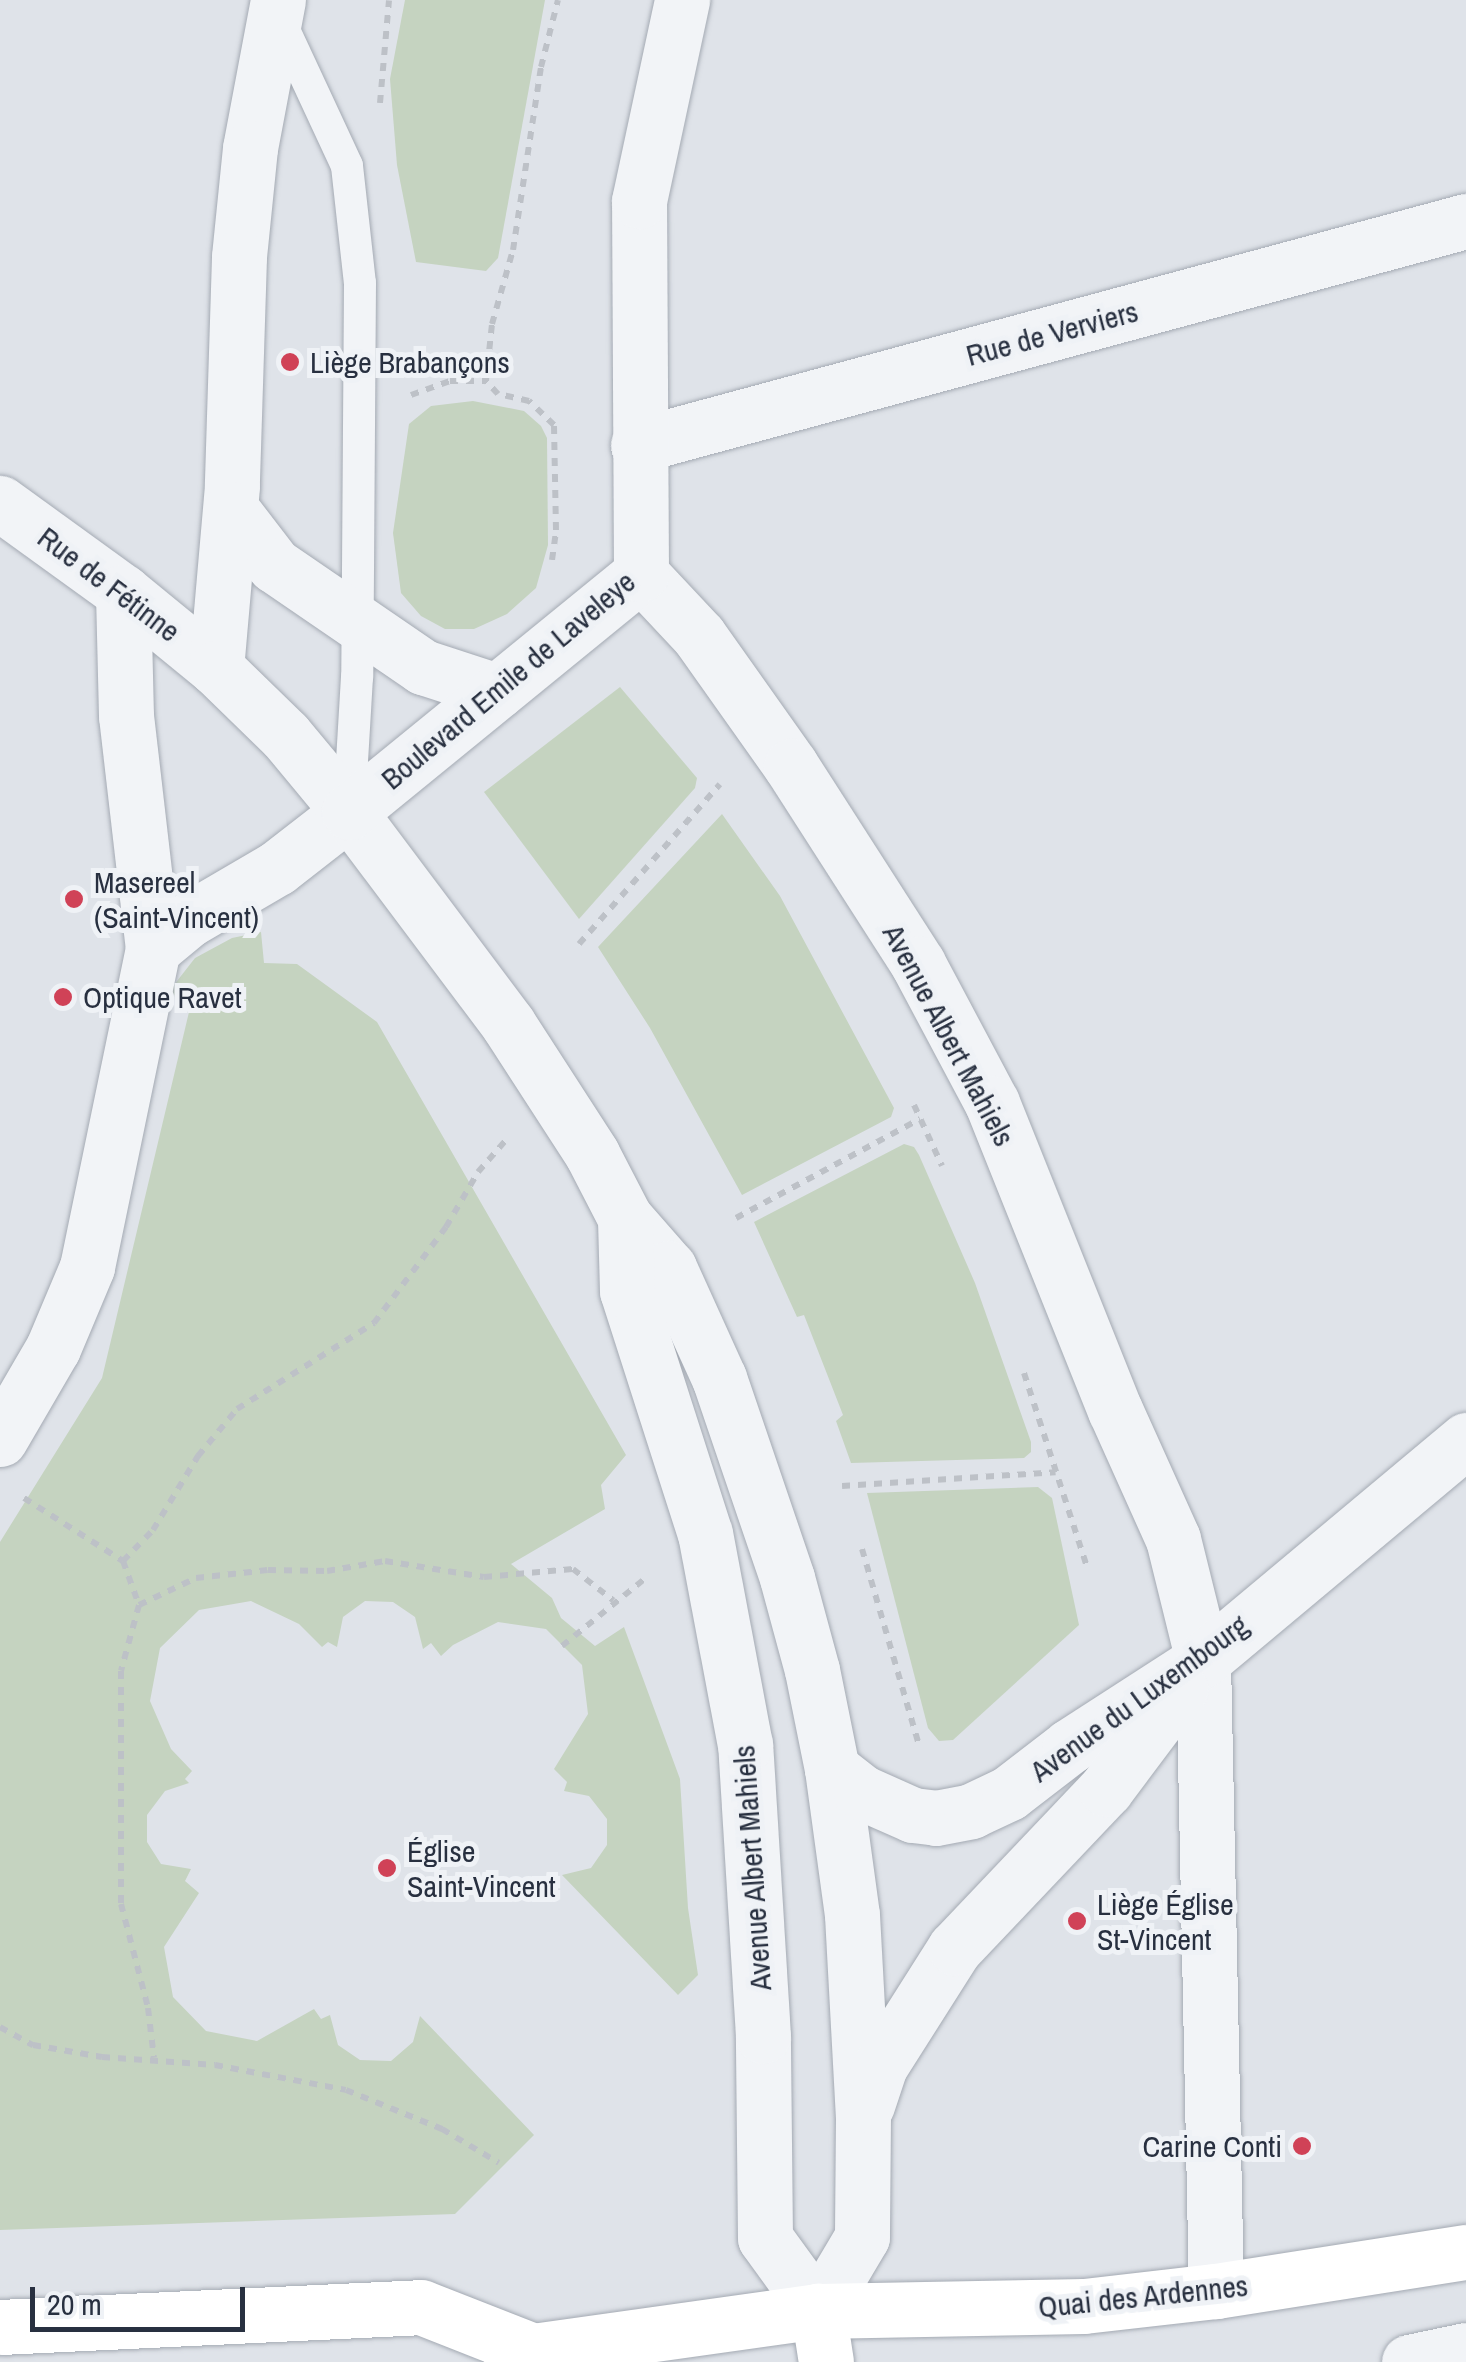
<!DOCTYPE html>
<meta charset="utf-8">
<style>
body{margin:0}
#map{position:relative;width:1466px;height:2362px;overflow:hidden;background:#dfe3e9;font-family:"Archivo Narrow",sans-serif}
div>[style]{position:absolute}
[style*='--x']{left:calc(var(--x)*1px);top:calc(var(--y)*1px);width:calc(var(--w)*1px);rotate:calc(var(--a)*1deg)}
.green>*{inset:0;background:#c5d3c0}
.path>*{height:6px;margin-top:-3px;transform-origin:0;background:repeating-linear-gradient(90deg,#bdc1c7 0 8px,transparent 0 16px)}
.roads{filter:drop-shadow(0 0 2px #a4aab3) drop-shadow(0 0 2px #a4aab3)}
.service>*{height:32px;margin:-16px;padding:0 16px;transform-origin:16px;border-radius:16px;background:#f2f4f7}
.minor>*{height:55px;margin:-27.5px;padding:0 27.5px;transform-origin:27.5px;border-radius:27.5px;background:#f2f4f7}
.tertiary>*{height:55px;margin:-27.5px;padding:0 27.5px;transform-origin:27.5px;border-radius:27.5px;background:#f2f4f7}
.secondary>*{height:55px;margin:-27.5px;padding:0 27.5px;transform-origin:27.5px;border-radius:27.5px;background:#fff}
.primary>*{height:55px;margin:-27.5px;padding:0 27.5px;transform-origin:27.5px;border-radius:27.5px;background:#fff}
.dots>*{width:28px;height:28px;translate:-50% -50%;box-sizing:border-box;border:5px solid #eff2f6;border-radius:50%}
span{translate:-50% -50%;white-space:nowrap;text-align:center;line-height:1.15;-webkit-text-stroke:10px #eff2f6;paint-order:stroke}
.street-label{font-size:30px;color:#283040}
.poi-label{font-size:30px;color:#283040}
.left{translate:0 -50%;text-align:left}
.right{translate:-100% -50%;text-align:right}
.scale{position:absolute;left:30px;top:2287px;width:215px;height:45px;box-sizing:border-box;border:5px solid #283040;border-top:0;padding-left:12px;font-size:30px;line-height:35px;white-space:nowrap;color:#283040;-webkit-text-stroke:8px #eff2f6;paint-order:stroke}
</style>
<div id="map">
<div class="green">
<i style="clip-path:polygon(405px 0,545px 0,498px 258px,486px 271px,416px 262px,397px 165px,390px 79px)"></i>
<i style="clip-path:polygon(473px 401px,524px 411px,541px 426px,547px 438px,548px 545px,536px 588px,507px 614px,474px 629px,445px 629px,421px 616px,401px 593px,393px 533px,409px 424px,431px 406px)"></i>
<i style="clip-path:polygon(620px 687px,697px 778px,695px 788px,579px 919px,484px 792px)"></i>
<i style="clip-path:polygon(722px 814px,780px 896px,894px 1108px,891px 1117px,742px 1195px,650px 1028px,598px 947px)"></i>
<i style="clip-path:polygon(261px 932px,264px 963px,297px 964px,377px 1022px,626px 1455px,601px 1485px,605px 1509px,511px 1564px,552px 1598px,561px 1618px,595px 1646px,624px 1627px,680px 1779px,688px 1908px,698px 1975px,678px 1995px,562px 1875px,591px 1868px,607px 1845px,607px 1819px,589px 1796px,564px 1791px,567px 1782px,554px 1769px,588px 1714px,582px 1665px,546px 1629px,498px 1622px,453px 1645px,441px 1656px,431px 1643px,423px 1649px,415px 1617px,393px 1602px,365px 1601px,343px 1617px,337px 1647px,328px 1642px,322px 1647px,299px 1624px,251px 1601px,199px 1610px,160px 1648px,150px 1701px,171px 1749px,192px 1771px,185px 1779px,189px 1783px,165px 1791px,147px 1815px,147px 1842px,161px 1864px,191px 1869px,185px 1881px,199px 1893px,164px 1947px,173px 1997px,206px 2031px,257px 2041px,314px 2009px,321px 2019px,330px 2015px,338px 2045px,360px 2060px,391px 2061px,413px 2042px,420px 2016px,534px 2135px,455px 2214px,0 2230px,0 1542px,102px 1378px,189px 1012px,170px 990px,195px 958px,232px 938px)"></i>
<i style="clip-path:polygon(904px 1144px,914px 1147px,919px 1155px,975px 1283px,1031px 1442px,1031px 1452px,1024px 1458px,851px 1463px,836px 1421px,843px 1415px,804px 1315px,797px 1317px,754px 1222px)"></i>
<i style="clip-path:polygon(1038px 1487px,1052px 1498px,1079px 1625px,953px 1740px,939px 1741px,928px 1728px,867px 1493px)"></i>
</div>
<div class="path">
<i style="--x:380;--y:103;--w:103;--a:-85"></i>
<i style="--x:411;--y:395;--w:41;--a:-19.7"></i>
<i style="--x:450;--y:381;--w:36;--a:0"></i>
<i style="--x:552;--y:560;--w:30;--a:-82"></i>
<i style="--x:556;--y:530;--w:105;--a:-91.1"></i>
<i style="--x:554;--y:425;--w:35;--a:-136"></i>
<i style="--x:529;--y:401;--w:32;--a:-167"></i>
<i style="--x:498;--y:394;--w:18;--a:-133"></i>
<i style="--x:486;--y:381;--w:57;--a:-84"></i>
<i style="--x:492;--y:324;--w:77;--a:-74.2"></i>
<i style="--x:513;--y:250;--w:185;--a:-81.3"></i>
<i style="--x:541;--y:67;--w:69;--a:-75.8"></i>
<i style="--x:579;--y:944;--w:213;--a:-48.6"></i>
<i style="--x:914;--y:1105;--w:67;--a:65.3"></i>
<i style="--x:736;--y:1218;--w:209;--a:-28.3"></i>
<i style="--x:1024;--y:1373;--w:207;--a:72"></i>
<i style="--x:842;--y:1486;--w:214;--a:-3.7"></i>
<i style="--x:24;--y:1498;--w:117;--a:32.5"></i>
<i style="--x:123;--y:1561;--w:47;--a:70"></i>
<i style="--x:139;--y:1605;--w:68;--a:105.3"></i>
<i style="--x:121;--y:1671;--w:233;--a:90"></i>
<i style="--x:121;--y:1904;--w:107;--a:75.4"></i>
<i style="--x:148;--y:2008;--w:50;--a:83.2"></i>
<i style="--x:862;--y:1549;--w:204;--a:73.8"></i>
<i style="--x:123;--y:1561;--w:43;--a:-45.9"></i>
<i style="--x:153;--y:1530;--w:87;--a:-58.7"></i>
<i style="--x:198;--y:1456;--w:61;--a:-50.3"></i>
<i style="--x:237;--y:1409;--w:162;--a:-32.1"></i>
<i style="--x:374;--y:1323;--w:120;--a:-53.1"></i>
<i style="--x:446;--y:1227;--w:64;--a:-59.8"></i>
<i style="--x:478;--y:1172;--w:43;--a:-48.8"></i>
<i style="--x:139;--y:1605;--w:63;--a:-25.3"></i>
<i style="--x:196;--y:1578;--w:72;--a:-6.3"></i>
<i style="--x:268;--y:1570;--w:59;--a:1"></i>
<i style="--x:327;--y:1571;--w:59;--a:-9.8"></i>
<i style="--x:385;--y:1561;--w:100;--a:9.2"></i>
<i style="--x:484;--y:1577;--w:89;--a:-5.1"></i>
<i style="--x:573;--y:1569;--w:51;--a:37.8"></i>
<i style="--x:562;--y:1646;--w:109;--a:-39.1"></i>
<i style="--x:0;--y:2027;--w:38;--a:29"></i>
<i style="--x:33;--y:2045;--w:70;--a:9.9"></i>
<i style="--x:102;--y:2057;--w:113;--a:4"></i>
<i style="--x:215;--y:2065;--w:133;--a:10.8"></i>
<i style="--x:346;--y:2090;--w:104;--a:22.1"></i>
<i style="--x:442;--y:2129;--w:66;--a:30.8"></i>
</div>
<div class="roads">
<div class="service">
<i style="--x:277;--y:15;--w:166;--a:65.1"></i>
<i style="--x:347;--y:166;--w:118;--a:83.7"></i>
<i style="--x:360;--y:283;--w:394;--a:90.4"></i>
<i style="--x:357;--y:677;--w:135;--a:93.4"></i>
</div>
<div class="minor">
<i style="--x:638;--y:445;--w:858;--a:-15.14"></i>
<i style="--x:0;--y:503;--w:152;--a:35.9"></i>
<i style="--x:123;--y:592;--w:120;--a:39.3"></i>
<i style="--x:641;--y:574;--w:85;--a:46.9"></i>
<i style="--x:699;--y:636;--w:159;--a:54.7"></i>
<i style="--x:791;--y:766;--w:235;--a:57.3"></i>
<i style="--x:918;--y:964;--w:157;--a:62"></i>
<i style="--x:992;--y:1103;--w:331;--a:68.2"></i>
<i style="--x:1115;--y:1410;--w:141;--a:65.8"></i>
<i style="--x:1173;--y:1539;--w:125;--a:76.1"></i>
<i style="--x:1203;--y:1660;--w:631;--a:88.82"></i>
<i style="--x:153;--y:949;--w:45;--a:-39.6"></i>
<i style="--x:188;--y:920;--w:103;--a:-30.3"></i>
<i style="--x:277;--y:868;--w:91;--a:-37.9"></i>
<i style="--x:0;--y:1439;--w:105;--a:-59.8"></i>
<i style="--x:53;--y:1348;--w:88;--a:-67.2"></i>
<i style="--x:87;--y:1267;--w:325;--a:-78.3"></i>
<i style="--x:153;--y:949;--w:235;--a:-96.6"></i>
<i style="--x:126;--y:716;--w:124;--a:-91.4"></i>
<i style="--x:1409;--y:2362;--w:58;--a:-11.9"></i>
</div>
<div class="tertiary">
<i style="--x:278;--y:0;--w:151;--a:100.7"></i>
<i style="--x:250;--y:148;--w:110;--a:95.8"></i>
<i style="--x:239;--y:257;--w:229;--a:91.8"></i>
<i style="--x:232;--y:486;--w:183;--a:95"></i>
<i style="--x:216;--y:668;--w:96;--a:44.2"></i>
<i style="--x:285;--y:735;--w:100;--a:50.3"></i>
<i style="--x:349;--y:812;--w:265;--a:53.1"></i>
<i style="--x:508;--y:1024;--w:155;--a:57.1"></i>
<i style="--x:592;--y:1154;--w:72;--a:62.7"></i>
<i style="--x:625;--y:1218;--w:67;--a:48.7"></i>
<i style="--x:669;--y:1268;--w:121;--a:65.6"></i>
<i style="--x:719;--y:1378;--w:211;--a:71.2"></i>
<i style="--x:787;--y:1578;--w:95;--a:74.8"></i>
<i style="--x:812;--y:1670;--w:101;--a:78.6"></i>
<i style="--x:832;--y:1769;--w:147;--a:82.2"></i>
<i style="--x:852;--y:1915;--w:202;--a:86.9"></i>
<i style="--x:863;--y:2117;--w:120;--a:90.5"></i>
<i style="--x:862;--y:2237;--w:86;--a:120.7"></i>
<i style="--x:818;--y:2311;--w:90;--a:-126"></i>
<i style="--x:765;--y:2238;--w:202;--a:-90.6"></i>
<i style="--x:763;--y:2036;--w:292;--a:-93.5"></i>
<i style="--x:745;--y:1745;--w:215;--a:-100.7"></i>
<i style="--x:705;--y:1534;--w:255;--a:-107.8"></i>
<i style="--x:627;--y:1291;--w:73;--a:-91.6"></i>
<i style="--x:231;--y:509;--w:71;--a:52.5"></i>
<i style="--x:274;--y:565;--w:181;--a:34.4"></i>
<i style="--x:423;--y:667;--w:78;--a:18"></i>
<i style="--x:349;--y:812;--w:377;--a:-39.2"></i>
<i style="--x:641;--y:574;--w:373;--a:-90.3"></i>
<i style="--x:639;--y:201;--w:206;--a:-77.9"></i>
<i style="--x:832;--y:1769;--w:37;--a:38"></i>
<i style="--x:861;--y:1792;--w:57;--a:23.9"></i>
<i style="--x:913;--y:1815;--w:23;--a:7"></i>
<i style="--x:936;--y:1818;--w:36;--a:-11"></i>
<i style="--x:971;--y:1811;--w:42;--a:-25.3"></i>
<i style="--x:1009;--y:1793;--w:77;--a:-37.6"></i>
<i style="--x:1070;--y:1746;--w:158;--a:-32.9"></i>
<i style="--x:1203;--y:1660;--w:343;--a:-39.9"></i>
<i style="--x:867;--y:2105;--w:41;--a:-71.6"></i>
<i style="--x:880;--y:2066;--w:140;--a:-57.6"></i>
<i style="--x:955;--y:1948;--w:219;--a:-46.5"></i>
<i style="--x:1106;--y:1789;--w:124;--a:-53.2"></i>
</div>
<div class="secondary">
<i style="--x:826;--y:2362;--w:52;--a:-98.9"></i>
<i style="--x:818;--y:2311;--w:266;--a:-1.1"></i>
<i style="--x:1084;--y:2306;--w:133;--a:-6.5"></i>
<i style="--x:1216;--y:2291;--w:253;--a:-8.9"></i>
</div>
<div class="primary">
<i style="--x:0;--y:2327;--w:421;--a:-2.7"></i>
<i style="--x:421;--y:2307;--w:120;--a:21.4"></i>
<i style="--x:511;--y:2362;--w:25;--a:-27"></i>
<i style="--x:533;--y:2351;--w:288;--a:-8"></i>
</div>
</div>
<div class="dots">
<i style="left:290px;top:362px;background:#d04257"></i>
<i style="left:74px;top:899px;background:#d04257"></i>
<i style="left:63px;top:997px;background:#d04257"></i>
<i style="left:387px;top:1868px;background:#d04257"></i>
<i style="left:1077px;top:1921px;background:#d04257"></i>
<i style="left:1302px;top:2146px;background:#d04257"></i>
</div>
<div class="street-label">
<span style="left:1052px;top:333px;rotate:-15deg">Rue de Verviers</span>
<span style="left:109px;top:584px;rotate:37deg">Rue de Fétinne</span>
<span style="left:508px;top:680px;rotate:-40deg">Boulevard Emile de Laveleye</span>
<span style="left:949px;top:1035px;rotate:62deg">Avenue Albert Mahiels</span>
<span style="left:1139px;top:1698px;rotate:-36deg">Avenue du Luxembourg</span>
<span style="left:752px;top:1868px;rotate:-94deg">Avenue Albert Mahiels</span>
<span style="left:1143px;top:2296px;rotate:-6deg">Quai des Ardennes</span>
</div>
<div class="poi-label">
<span class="left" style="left:310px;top:362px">Liège Brabançons</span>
<span class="left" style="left:94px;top:899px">Masereel<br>(Saint-Vincent)</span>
<span class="left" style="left:83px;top:997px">Optique Ravet</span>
<span class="left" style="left:407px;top:1868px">Église<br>Saint-Vincent</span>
<span class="left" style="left:1097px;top:1921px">Liège Église<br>St-Vincent</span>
<span class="right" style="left:1282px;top:2146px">Carine Conti</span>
</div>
<div class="scale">20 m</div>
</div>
